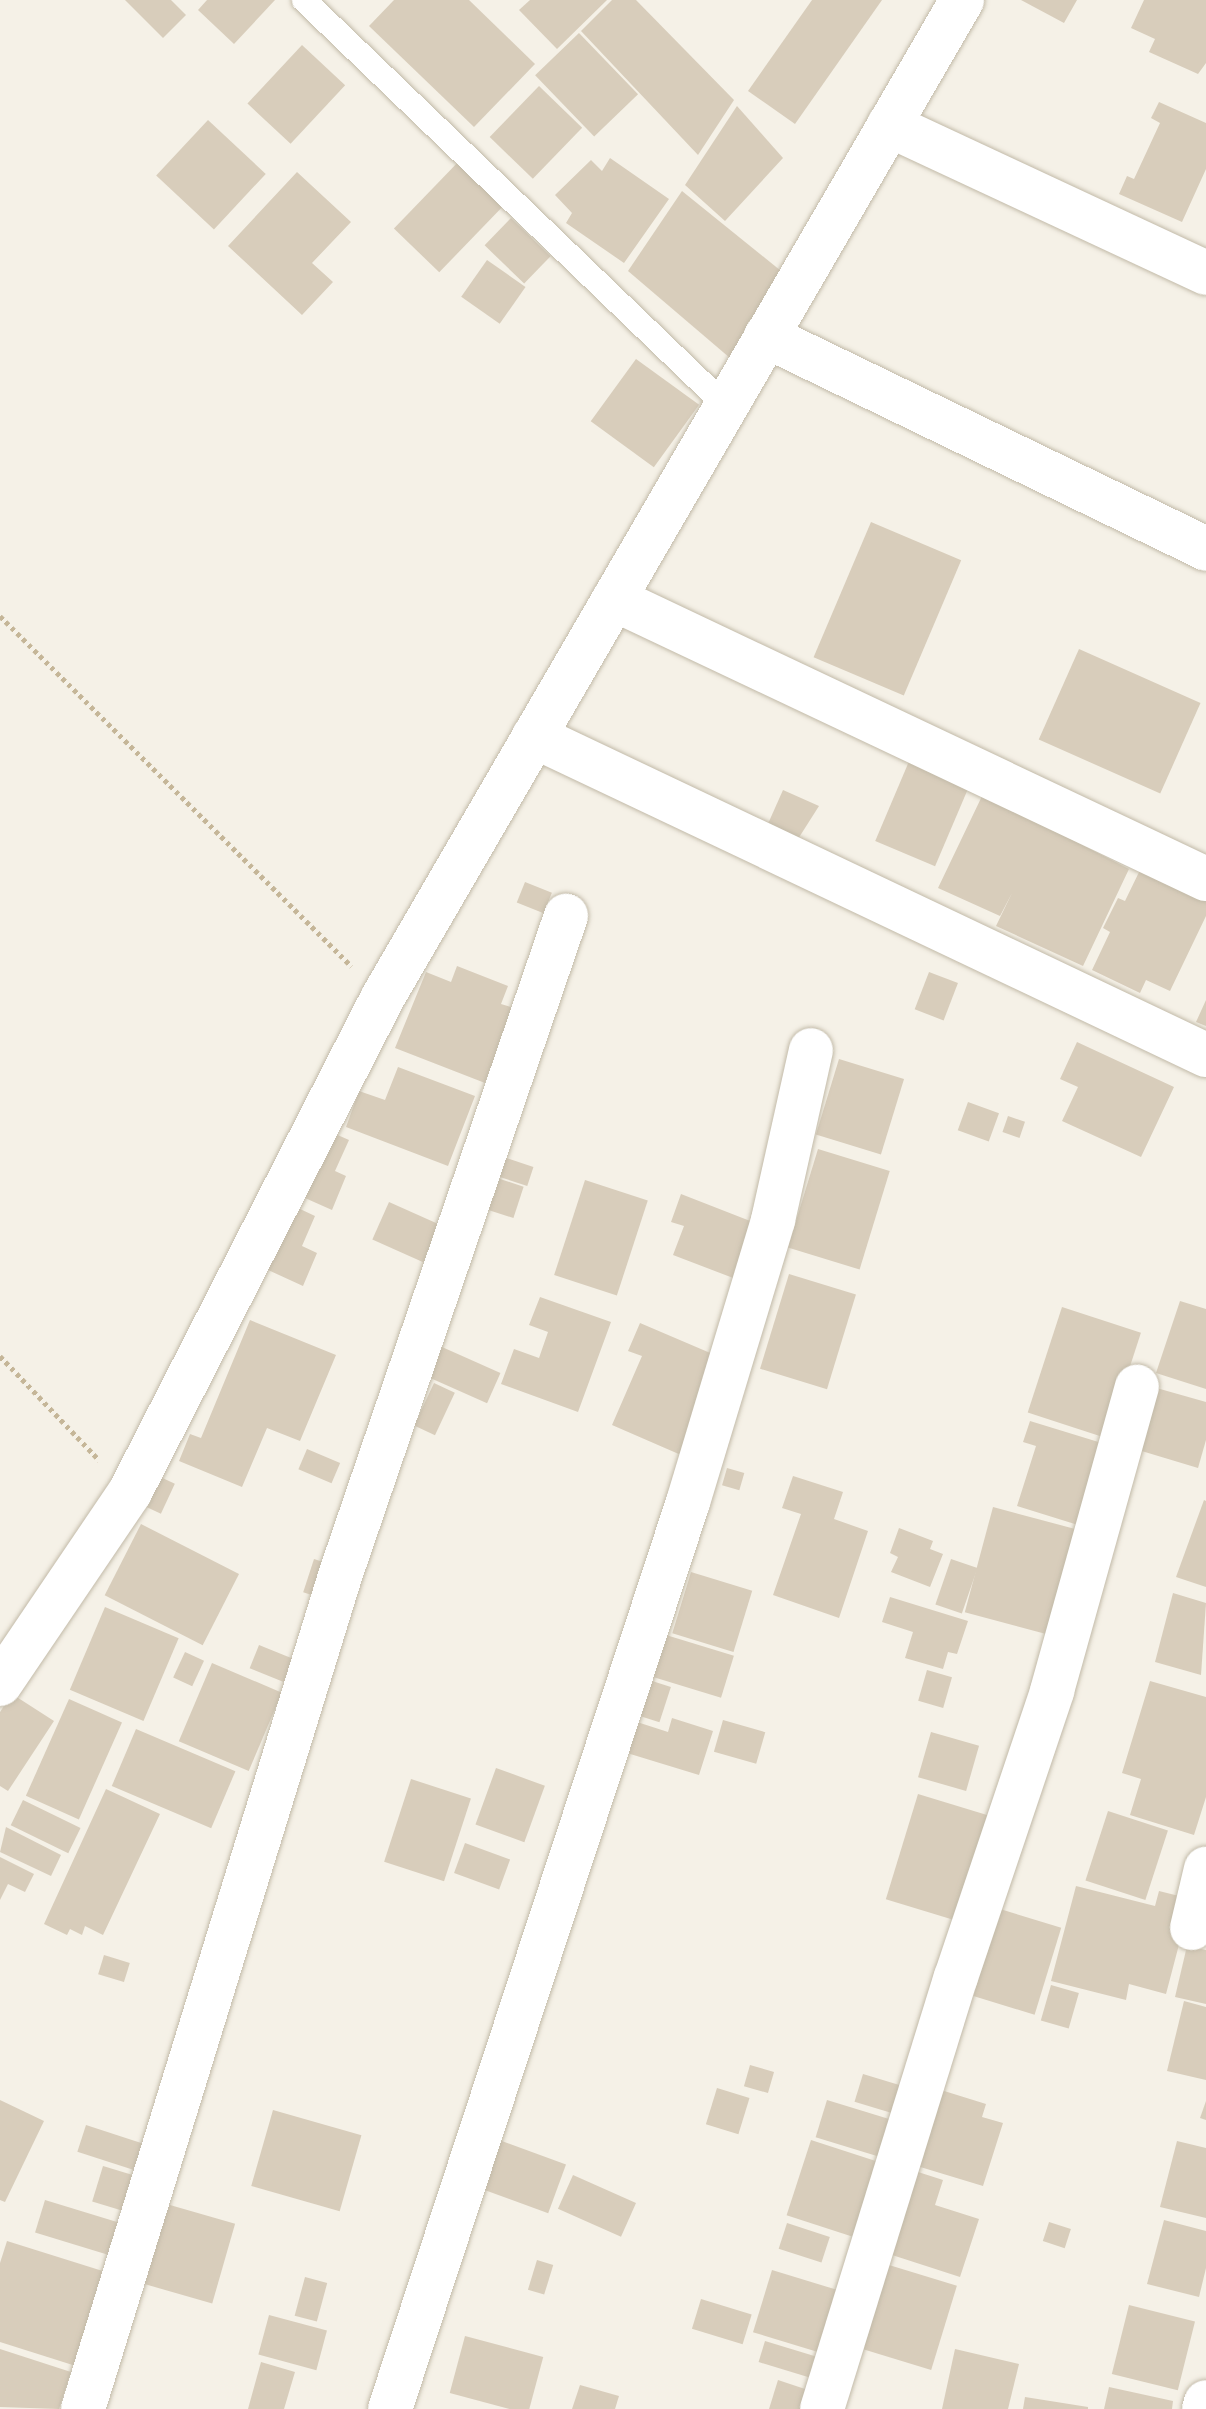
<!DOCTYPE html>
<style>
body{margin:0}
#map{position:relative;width:1206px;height:2409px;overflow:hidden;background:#f5f1e7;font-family:"DM Sans",sans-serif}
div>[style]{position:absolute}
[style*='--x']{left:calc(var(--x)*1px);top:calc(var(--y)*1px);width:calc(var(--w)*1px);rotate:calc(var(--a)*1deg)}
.building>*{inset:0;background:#d8cdbb;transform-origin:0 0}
.path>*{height:5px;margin-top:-2.5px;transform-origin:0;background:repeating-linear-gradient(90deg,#c5b698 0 4px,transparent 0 8px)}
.roads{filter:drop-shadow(0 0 2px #c2baa8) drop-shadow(0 0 2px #c2baa8)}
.service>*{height:24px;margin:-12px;padding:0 12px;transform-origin:12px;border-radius:12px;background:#fff}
.minor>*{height:44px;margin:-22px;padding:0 22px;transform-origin:22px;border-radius:22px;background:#fff}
span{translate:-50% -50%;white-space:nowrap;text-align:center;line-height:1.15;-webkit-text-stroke:8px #fff;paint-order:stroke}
</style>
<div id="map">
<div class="building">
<i style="clip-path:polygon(125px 0,171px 0,186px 15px,163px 38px)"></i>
<i style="clip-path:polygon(207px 0,275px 0,234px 44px,198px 10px)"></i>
<i style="clip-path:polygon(394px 0,469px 0,535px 64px,474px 127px,369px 26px)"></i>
<i style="clip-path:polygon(530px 0,607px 0,557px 49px,519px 10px)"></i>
<i style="clip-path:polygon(612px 0,636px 0,734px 100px,698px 155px,581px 31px)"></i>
<i style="clip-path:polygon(812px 0,882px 0,795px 124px,748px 91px)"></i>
<i style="clip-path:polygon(1021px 0,1077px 0,1064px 23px)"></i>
<i style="clip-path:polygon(1144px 0,1206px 0,1206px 63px,1198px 74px,1149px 52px,1155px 39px,1131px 28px)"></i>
<i style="left:579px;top:33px;width:85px;height:61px;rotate:46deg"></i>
<i style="left:302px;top:45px;width:59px;height:80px;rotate:43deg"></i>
<i style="left:539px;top:86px;width:60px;height:71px;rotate:44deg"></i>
<i style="clip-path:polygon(1159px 102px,1206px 123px,1206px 169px,1182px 222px,1119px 194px,1127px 176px,1134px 179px,1160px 123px,1151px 118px)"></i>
<i style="clip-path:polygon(737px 106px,783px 158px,725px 221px,685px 185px)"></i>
<i style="left:208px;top:120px;width:79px;height:76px;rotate:43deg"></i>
<i style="left:462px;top:158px;width:63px;height:98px;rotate:44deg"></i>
<i style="clip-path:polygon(610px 158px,669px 199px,624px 263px,566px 223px,572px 213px,555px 195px,591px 160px,602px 171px)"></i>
<i style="clip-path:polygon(297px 172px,351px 222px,312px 263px,333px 282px,302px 315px,228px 246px)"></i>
<i style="clip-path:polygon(682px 191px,786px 275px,730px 358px,628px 271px)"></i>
<i style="left:511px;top:218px;width:55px;height:38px;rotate:44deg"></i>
<i style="left:487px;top:260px;width:47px;height:45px;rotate:35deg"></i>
<i style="left:636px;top:359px;width:78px;height:77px;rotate:36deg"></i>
<i style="left:871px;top:522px;width:98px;height:147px;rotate:23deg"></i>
<i style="left:1079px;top:649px;width:133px;height:99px;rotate:24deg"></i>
<i style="left:910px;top:759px;width:65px;height:89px;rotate:23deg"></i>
<i style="clip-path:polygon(783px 790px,819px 806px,798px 839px,767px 826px)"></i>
<i style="clip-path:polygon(983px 794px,1129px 869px,1083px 966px,996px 926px,1012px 893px,1000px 916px,938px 888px)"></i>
<i style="clip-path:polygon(1141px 868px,1206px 900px,1206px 916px,1170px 991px,1146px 980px,1140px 993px,1092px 970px,1110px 932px,1103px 928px,1118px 898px,1125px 901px)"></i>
<i style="left:525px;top:882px;width:29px;height:22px;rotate:22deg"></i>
<i style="clip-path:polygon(457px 966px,508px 986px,501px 1004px,514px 1008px,485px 1083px,395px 1048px,426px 972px,451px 982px)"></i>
<i style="left:929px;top:972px;width:31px;height:40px;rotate:21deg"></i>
<i style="clip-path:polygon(1206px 1000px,1206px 1026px,1196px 1022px)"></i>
<i style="clip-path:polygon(1077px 1042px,1174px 1087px,1141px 1157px,1062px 1121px,1078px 1087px,1060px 1079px)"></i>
<i style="left:839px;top:1059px;width:68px;height:79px;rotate:17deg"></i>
<i style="clip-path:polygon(398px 1067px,475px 1096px,448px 1166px,346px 1127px,359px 1091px,385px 1100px)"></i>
<i style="left:968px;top:1102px;width:33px;height:30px;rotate:20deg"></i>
<i style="left:1008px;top:1116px;width:18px;height:17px;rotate:19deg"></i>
<i style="clip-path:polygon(324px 1129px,349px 1140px,335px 1171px,346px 1176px,332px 1210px,296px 1194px)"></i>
<i style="left:818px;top:1149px;width:75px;height:103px;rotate:17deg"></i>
<i style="left:503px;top:1157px;width:32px;height:20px;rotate:18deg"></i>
<i style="left:497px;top:1178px;width:28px;height:33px;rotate:18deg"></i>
<i style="left:585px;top:1180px;width:66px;height:100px;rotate:18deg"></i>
<i style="clip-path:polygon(681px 1194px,763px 1226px,741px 1281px,673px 1255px,684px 1226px,671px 1222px)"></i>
<i style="clip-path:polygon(283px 1201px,315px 1216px,302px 1246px,317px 1253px,303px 1286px,255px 1264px)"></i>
<i style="left:389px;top:1202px;width:57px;height:41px;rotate:24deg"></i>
<i style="left:789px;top:1274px;width:70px;height:99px;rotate:17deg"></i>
<i style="clip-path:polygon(540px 1297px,611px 1322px,578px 1412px,501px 1384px,514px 1349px,539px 1358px,548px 1332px,529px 1325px)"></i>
<i style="clip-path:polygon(1180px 1301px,1206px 1309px,1206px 1389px,1156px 1373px)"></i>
<i style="left:1062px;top:1307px;width:83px;height:111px;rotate:18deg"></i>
<i style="clip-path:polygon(250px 1320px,336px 1355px,300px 1441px,267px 1428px,242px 1487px,179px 1461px,190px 1434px,201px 1438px)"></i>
<i style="clip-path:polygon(640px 1323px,722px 1358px,681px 1455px,612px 1425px,642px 1356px,628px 1351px)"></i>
<i style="left:442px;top:1347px;width:64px;height:33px;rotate:24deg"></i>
<i style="left:434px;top:1383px;width:23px;height:47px;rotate:25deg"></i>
<i style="clip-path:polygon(1153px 1387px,1206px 1402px,1206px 1440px,1198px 1468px,1135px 1449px)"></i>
<i style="clip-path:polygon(1030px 1421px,1105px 1444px,1078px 1525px,1017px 1506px,1036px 1446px,1023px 1442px)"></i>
<i style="left:307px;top:1449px;width:36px;height:22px;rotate:23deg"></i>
<i style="left:727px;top:1468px;width:18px;height:18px;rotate:16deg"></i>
<i style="left:154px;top:1474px;width:23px;height:33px;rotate:25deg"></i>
<i style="clip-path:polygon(793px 1476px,843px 1492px,834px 1519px,868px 1531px,839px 1618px,773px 1595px,801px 1514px,782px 1508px)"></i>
<i style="clip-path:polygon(1204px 1500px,1206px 1501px,1206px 1587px,1176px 1577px)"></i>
<i style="left:993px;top:1507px;width:85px;height:109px;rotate:15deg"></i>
<i style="left:141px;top:1524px;width:110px;height:80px;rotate:27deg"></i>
<i style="clip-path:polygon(899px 1528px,933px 1541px,930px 1549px,943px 1554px,930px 1587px,891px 1572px,898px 1557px,890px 1553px)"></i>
<i style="left:314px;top:1559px;width:13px;height:35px;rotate:18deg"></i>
<i style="left:951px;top:1559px;width:28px;height:48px;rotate:19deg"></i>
<i style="left:691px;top:1572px;width:64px;height:64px;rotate:17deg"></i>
<i style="clip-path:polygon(1173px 1593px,1206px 1603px,1201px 1675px,1155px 1662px)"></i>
<i style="clip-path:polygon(890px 1597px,968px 1621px,957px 1654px,948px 1652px,943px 1669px,905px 1658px,913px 1632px,882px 1622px)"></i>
<i style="left:105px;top:1607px;width:80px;height:90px;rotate:23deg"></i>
<i style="left:666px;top:1635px;width:71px;height:44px;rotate:17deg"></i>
<i style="left:259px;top:1645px;width:40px;height:25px;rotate:22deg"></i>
<i style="left:185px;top:1652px;width:21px;height:28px;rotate:25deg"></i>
<i style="left:212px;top:1663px;width:76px;height:85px;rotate:23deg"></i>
<i style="left:927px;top:1670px;width:26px;height:32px;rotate:16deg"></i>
<i style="left:649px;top:1680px;width:23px;height:37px;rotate:18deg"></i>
<i style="clip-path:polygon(1150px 1681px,1206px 1697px,1206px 1797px,1194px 1835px,1130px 1815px,1141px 1779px,1122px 1773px)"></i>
<i style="clip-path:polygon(12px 1694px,54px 1721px,8px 1791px,0 1786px,0 1712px)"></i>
<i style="left:69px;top:1699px;width:58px;height:106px;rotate:24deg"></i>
<i style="clip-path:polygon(672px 1718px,713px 1731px,699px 1775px,627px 1753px,637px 1722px,668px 1732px)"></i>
<i style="left:723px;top:1720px;width:44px;height:33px;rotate:16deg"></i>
<i style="left:136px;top:1729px;width:108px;height:62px;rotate:23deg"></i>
<i style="left:931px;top:1732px;width:50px;height:47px;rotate:16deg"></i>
<i style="left:496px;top:1768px;width:52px;height:60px;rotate:20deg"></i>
<i style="left:411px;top:1779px;width:63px;height:87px;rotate:18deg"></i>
<i style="clip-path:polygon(106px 1789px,160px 1814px,103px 1935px,85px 1926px,82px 1935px,70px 1929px,67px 1935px,44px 1924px)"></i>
<i style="left:918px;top:1794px;width:73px;height:110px;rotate:17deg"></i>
<i style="left:23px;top:1800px;width:64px;height:28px;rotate:26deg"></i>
<i style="left:1108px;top:1811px;width:63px;height:73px;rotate:18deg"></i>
<i style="clip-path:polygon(6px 1827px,61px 1855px,51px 1876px,0 1852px)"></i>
<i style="left:465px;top:1843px;width:48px;height:32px;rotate:20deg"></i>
<i style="clip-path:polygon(0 1857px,34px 1874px,25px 1892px,8px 1884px,0 1900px)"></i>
<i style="clip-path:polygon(1076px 1886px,1155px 1906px,1159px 1891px,1191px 1899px,1166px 1994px,1129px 1984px,1126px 2000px,1051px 1981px)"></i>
<i style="left:1000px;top:1909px;width:64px;height:91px;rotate:17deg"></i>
<i style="clip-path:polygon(1187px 1946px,1206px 1950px,1206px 2004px,1175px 1997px)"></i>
<i style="left:104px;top:1955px;width:27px;height:20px;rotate:17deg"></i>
<i style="left:1051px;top:1985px;width:29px;height:37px;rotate:16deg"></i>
<i style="clip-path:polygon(1184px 2001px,1206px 2007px,1206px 2080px,1167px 2071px)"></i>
<i style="left:750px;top:2065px;width:25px;height:22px;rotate:16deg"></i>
<i style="left:863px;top:2074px;width:44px;height:29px;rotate:17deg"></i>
<i style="left:717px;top:2088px;width:34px;height:38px;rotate:17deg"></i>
<i style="clip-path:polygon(941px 2090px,986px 2104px,982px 2117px,1003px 2123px,983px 2186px,917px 2166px)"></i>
<i style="clip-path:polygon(0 2100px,44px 2121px,5px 2202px,0 2200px)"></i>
<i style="left:827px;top:2100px;width:70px;height:39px;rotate:17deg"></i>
<i style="clip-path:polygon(1206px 2101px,1206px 2120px,1200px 2118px)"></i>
<i style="left:273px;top:2110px;width:92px;height:79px;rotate:16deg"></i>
<i style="left:86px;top:2125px;width:66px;height:28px;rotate:18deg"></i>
<i style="left:488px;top:2136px;width:83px;height:52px;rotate:20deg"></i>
<i style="left:811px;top:2140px;width:72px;height:79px;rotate:18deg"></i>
<i style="clip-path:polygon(1177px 2141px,1206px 2148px,1206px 2218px,1160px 2207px)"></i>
<i style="left:103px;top:2166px;width:37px;height:37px;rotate:17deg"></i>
<i style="clip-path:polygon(915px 2171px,943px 2180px,935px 2205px,979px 2219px,960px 2277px,889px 2254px)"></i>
<i style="left:573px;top:2175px;width:69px;height:37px;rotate:24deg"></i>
<i style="left:45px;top:2200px;width:83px;height:34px;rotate:17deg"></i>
<i style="left:163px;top:2203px;width:75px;height:83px;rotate:16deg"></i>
<i style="clip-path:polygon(1164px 2220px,1206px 2231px,1206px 2268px,1199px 2297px,1147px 2284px)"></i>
<i style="left:1049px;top:2222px;width:23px;height:20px;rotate:18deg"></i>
<i style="left:787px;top:2223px;width:45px;height:27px;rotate:18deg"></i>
<i style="clip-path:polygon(7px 2241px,109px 2273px,79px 2367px,0 2342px,0 2263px)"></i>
<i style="left:537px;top:2260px;width:17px;height:31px;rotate:17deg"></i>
<i style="left:889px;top:2265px;width:71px;height:88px;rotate:17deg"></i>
<i style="left:772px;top:2270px;width:73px;height:65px;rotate:17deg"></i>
<i style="left:305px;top:2277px;width:23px;height:40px;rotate:15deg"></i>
<i style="left:701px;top:2299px;width:53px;height:31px;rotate:17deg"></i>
<i style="left:1129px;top:2305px;width:68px;height:71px;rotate:14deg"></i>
<i style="left:269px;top:2315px;width:60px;height:41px;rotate:15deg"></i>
<i style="left:465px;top:2336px;width:81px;height:59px;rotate:15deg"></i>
<i style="left:765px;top:2341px;width:61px;height:22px;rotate:17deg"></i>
<i style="clip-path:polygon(0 2349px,71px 2372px,59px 2409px,0 2407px)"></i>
<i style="clip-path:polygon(955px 2349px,1019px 2364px,1008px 2409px,942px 2409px)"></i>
<i style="clip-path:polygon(261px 2362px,295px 2372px,284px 2409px,248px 2409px)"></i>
<i style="clip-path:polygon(778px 2380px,817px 2393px,812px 2409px,769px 2409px)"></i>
<i style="clip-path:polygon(580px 2385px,619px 2396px,615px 2409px,572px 2409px)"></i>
<i style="clip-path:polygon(1109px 2387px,1173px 2401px,1172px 2409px,1104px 2409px)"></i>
<i style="clip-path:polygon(1025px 2397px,1088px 2407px,1088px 2409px,1023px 2409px)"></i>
</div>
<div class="path">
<i style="--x:0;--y:616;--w:496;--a:44.9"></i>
<i style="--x:0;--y:1356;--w:144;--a:46.4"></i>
</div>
<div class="roads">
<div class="service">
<i style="--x:304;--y:0;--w:586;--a:43.89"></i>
</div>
<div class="minor">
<i style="--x:889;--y:125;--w:350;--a:25"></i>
<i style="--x:766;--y:336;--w:489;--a:25.8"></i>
<i style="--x:614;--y:599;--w:655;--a:25.31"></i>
<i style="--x:534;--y:736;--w:744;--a:25.39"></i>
<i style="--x:0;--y:1684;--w:232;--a:-55.9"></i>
<i style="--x:130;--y:1492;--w:556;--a:-62.93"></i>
<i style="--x:383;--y:997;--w:1153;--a:-59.85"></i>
<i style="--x:1192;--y:1928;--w:61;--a:-76.7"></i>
<i style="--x:83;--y:2409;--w:872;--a:-72.85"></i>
<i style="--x:340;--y:1576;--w:698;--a:-71.1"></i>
<i style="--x:390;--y:2409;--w:955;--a:-71.81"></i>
<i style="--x:688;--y:1502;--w:295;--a:-73.2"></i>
<i style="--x:773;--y:1220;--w:174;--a:-77.4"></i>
<i style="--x:822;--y:2409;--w:452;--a:-72.8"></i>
<i style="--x:956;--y:1977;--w:302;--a:-71.4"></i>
<i style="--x:1052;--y:1691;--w:316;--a:-74.4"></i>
<i style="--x:1204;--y:2409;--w:7;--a:-74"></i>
</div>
</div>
</div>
